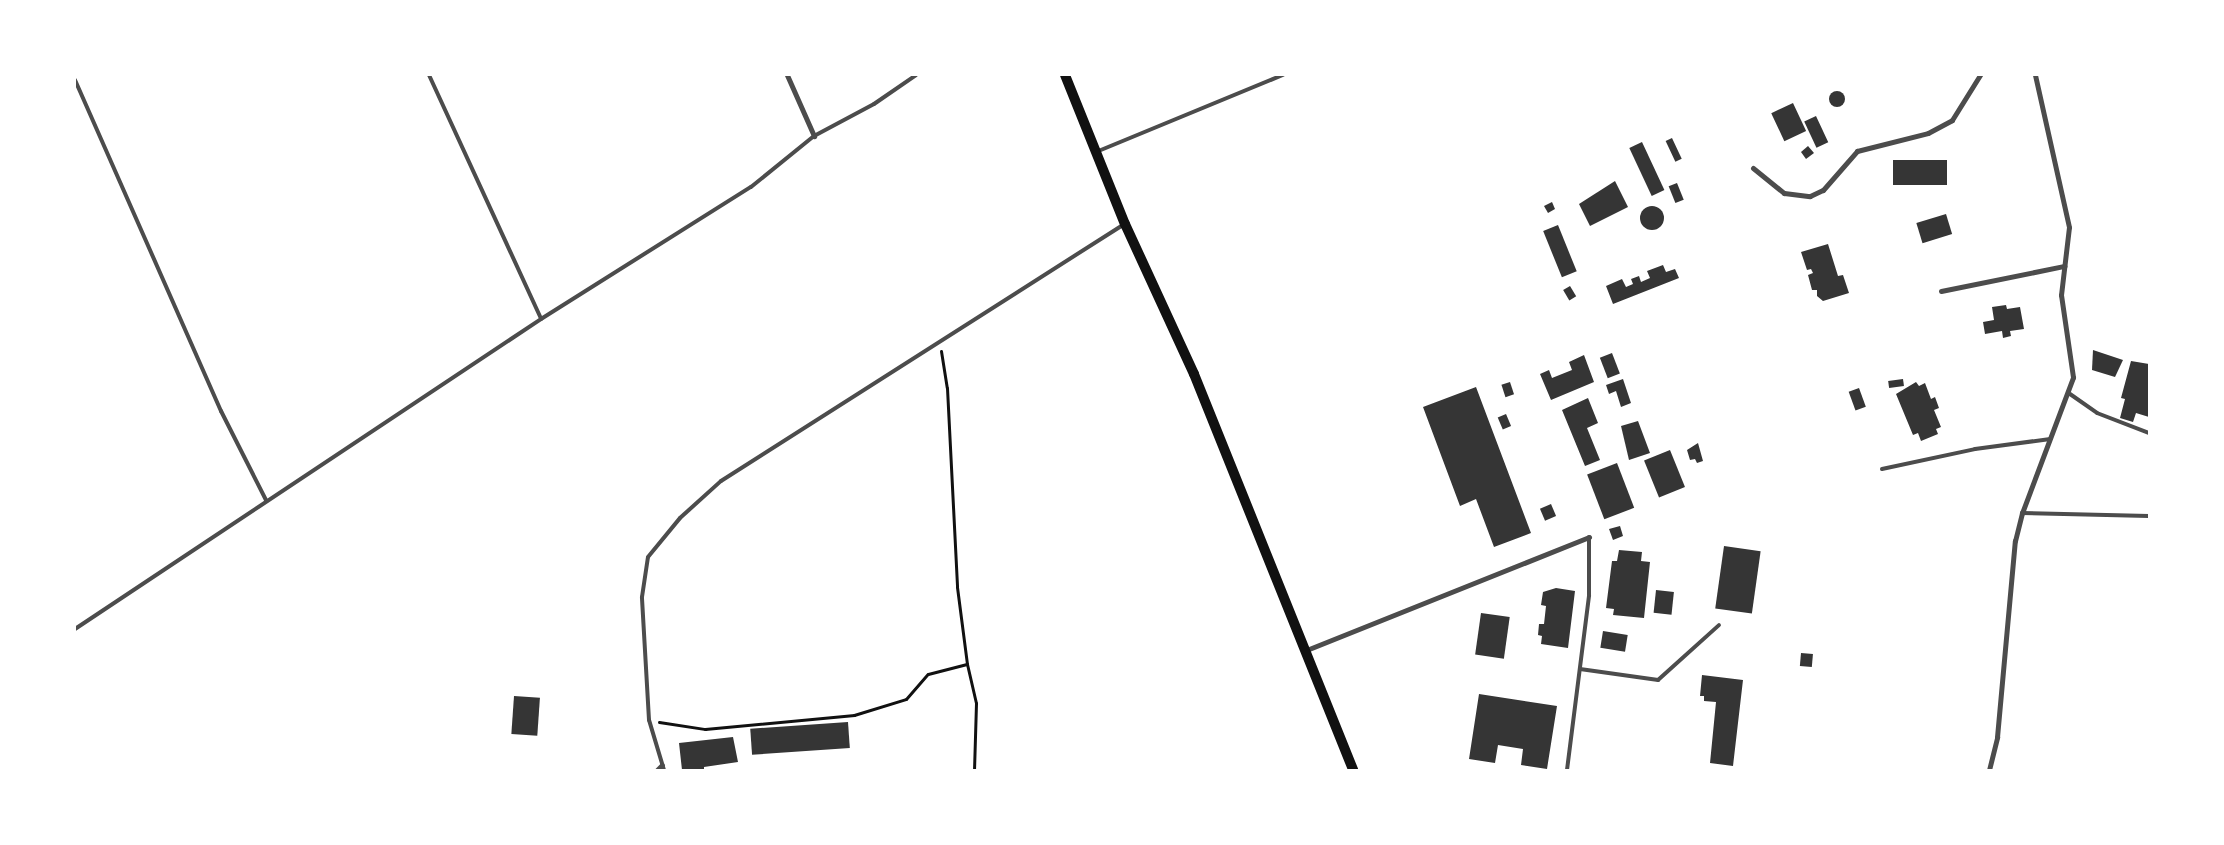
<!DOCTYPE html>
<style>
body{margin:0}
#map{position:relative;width:2224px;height:845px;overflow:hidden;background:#fff;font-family:Lato,sans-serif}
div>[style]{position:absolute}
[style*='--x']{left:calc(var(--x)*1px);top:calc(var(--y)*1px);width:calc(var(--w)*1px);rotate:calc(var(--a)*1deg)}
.building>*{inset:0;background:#353535;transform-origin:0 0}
.round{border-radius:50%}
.path>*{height:3px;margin:-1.5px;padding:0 1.5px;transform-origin:1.5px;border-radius:1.5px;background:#111}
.service>*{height:4px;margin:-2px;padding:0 2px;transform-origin:2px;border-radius:2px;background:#4c4c4c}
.minor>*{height:5px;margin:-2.5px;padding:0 2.5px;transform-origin:2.5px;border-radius:2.5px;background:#4c4c4c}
.secondary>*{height:10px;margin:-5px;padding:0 5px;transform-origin:5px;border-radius:5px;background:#111}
span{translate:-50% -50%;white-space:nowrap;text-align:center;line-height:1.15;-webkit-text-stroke:5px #fff;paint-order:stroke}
.frame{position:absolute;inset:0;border:76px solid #fff;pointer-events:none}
</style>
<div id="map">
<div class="building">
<i class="round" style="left:1829px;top:91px;width:16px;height:16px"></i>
<i style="left:1793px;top:103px;width:31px;height:24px;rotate:65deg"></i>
<i style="left:1816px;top:116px;width:29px;height:13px;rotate:65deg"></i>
<i style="left:1672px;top:138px;width:23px;height:7px;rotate:65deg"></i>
<i style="left:1642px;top:142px;width:53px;height:14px;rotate:65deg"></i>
<i style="clip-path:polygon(1808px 146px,1814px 153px,1806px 159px,1801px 152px)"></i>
<i style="left:1947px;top:160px;width:25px;height:54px;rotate:90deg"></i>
<i style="clip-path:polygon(1615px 181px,1628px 207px,1590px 226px,1579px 204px)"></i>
<i style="left:1677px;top:183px;width:18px;height:9px;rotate:68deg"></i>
<i style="clip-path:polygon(1552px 202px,1555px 209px,1548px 213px,1544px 206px)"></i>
<i class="round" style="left:1640px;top:206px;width:24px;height:24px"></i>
<i style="left:1946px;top:214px;width:21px;height:31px;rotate:73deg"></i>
<i style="left:1558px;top:225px;width:50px;height:16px;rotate:68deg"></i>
<i style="clip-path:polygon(1828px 244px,1838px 276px,1843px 275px,1849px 293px,1823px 301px,1817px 296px,1817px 290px,1812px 290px,1808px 275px,1813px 273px,1811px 269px,1807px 270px,1801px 252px)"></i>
<i style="clip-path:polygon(1663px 265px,1666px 272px,1675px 269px,1679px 278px,1613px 304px,1606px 286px,1622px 279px,1626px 287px,1633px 284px,1631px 279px,1639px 276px,1641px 282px,1650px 278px,1647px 271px)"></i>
<i style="left:1570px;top:286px;width:12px;height:8px;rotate:59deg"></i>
<i style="clip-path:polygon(2006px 305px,2007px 309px,2020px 307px,2024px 329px,2010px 331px,2011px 336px,2003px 338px,2002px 331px,1985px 334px,1983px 322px,1994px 320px,1992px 307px)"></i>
<i style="clip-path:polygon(2093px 350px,2123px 360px,2115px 377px,2092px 370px)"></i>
<i style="left:1612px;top:353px;width:22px;height:13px;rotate:69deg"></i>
<i style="clip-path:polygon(1584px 355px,1594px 382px,1551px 400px,1540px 374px,1549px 370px,1552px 378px,1572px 370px,1569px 362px)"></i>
<i style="clip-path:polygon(2131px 361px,2149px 364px,2149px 417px,2136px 413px,2133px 422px,2120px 418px,2125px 399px,2121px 398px)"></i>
<i style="clip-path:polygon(1623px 379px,1631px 403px,1621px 407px,1616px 391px,1609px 394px,1606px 385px)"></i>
<i style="left:1903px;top:379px;width:7px;height:15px;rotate:82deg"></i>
<i style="left:1510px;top:382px;width:13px;height:9px;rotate:72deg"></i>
<i style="clip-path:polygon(1916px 382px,1919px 386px,1925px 383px,1931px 399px,1935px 397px,1939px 408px,1934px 410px,1941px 427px,1936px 429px,1938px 434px,1921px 441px,1918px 433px,1913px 435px,1896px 394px)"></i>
<i style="clip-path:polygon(1476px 387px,1531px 533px,1494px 547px,1476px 499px,1460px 506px,1423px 407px)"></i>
<i style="left:1859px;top:388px;width:20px;height:11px;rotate:70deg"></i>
<i style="clip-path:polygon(1588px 398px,1598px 423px,1587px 428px,1600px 460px,1585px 466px,1562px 410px)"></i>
<i style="left:1506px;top:414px;width:13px;height:9px;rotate:67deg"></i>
<i style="clip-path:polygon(1638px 421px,1650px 453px,1629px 460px,1621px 426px)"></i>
<i style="clip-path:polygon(1698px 443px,1703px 461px,1697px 463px,1695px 459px,1690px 460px,1687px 450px)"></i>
<i style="left:1670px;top:450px;width:40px;height:28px;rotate:68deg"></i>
<i style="left:1617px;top:463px;width:48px;height:32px;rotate:69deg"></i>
<i style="left:1551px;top:504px;width:13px;height:12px;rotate:67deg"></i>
<i style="clip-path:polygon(1620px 526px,1623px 536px,1613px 540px,1609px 529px)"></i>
<i style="left:1724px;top:546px;width:37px;height:63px;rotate:8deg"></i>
<i style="clip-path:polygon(1619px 550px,1642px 552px,1641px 561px,1650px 562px,1644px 618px,1613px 615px,1614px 609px,1606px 608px,1612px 561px,1617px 561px)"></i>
<i style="clip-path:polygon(1556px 588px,1575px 591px,1568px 648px,1541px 644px,1542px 636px,1538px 635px,1539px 624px,1544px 624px,1546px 606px,1541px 605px,1543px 592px)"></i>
<i style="left:1656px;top:590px;width:18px;height:23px;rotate:6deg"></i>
<i style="left:1481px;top:613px;width:29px;height:42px;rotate:8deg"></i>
<i style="left:1603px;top:631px;width:25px;height:17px;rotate:9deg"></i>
<i style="left:1801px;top:653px;width:12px;height:13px;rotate:5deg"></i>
<i style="clip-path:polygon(1702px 675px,1743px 680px,1733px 766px,1710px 763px,1716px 702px,1704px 701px,1704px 696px,1700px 696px)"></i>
<i style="clip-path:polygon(1479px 694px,1557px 706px,1547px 769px,1521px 765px,1523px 749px,1498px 745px,1495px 763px,1469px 759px)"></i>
<i style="left:514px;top:696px;width:26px;height:38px;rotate:4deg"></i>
<i style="left:848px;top:722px;width:26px;height:98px;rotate:86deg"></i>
<i style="clip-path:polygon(733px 737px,738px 762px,704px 767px,704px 770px,682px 770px,679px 743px)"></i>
</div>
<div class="path">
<i style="--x:941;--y:351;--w:37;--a:81"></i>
<i style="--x:947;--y:388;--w:199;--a:87.1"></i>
<i style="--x:957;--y:587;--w:78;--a:82.6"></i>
<i style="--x:967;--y:664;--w:40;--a:77"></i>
<i style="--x:976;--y:703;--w:67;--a:91.7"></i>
<i style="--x:659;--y:722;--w:47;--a:8.7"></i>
<i style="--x:705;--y:729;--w:150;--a:-5.4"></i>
<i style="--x:854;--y:715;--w:54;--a:-17.1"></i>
<i style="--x:906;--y:699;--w:33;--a:-49"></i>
<i style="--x:928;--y:674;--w:40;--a:-14.4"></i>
</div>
<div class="service">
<i style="--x:429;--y:75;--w:268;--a:65.3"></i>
<i style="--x:75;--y:80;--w:362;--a:66.2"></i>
<i style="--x:221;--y:411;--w:100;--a:63.2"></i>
<i style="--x:1096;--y:152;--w:202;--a:-22.4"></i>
<i style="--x:2070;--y:394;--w:33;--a:35"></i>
<i style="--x:2097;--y:413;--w:56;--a:21"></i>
<i style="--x:1882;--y:469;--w:95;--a:-12.1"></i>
<i style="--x:1975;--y:449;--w:76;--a:-7.6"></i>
<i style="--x:2022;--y:513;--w:127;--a:1.4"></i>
<i style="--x:75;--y:629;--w:560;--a:-33.63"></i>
<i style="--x:541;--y:319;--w:248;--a:-32.2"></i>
<i style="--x:751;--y:187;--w:81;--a:-39"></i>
<i style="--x:814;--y:136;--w:68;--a:-28.1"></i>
<i style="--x:874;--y:104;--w:51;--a:-34.6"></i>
<i style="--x:1580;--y:669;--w:79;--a:8"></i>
<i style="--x:1658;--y:680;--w:82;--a:-42"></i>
<i style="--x:664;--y:770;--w:52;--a:-106.7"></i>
<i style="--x:649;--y:720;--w:123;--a:-93.3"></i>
<i style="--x:642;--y:597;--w:40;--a:-81.5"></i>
<i style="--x:648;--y:557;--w:50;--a:-50.6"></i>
<i style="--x:680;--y:518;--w:55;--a:-42.1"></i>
<i style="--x:721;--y:481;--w:477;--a:-32.5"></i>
<i style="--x:1567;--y:770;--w:176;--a:-82.8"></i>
<i style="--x:1589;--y:595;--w:58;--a:-90"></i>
</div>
<div class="minor">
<i style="--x:787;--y:75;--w:67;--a:66.1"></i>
<i style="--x:1753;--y:168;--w:40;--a:39"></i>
<i style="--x:1784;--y:193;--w:26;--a:7"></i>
<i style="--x:1810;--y:196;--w:14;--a:-25"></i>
<i style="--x:1823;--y:190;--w:52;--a:-48.9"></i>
<i style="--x:1857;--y:151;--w:73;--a:-14.2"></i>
<i style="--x:1928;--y:133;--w:27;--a:-28"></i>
<i style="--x:1952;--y:120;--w:53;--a:-58.1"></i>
<i style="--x:1941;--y:291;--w:126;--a:-11.5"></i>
<i style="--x:1304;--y:651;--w:307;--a:-21.8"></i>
<i style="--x:657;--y:770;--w:7;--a:-45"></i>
<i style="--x:1989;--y:770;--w:34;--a:-76"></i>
<i style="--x:1997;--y:737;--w:197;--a:-84.8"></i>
<i style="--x:2015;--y:541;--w:29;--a:-76"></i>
<i style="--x:2022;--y:513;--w:145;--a:-69.4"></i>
<i style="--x:2073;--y:377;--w:83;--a:-98.3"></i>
<i style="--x:2061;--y:295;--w:68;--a:-83.3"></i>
<i style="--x:2069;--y:227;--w:156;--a:-102.6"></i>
</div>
<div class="secondary">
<i style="--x:1065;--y:75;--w:161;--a:68.1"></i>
<i style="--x:1125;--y:224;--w:165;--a:65.3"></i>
<i style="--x:1194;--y:374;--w:427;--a:68.1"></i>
</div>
<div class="frame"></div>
</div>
